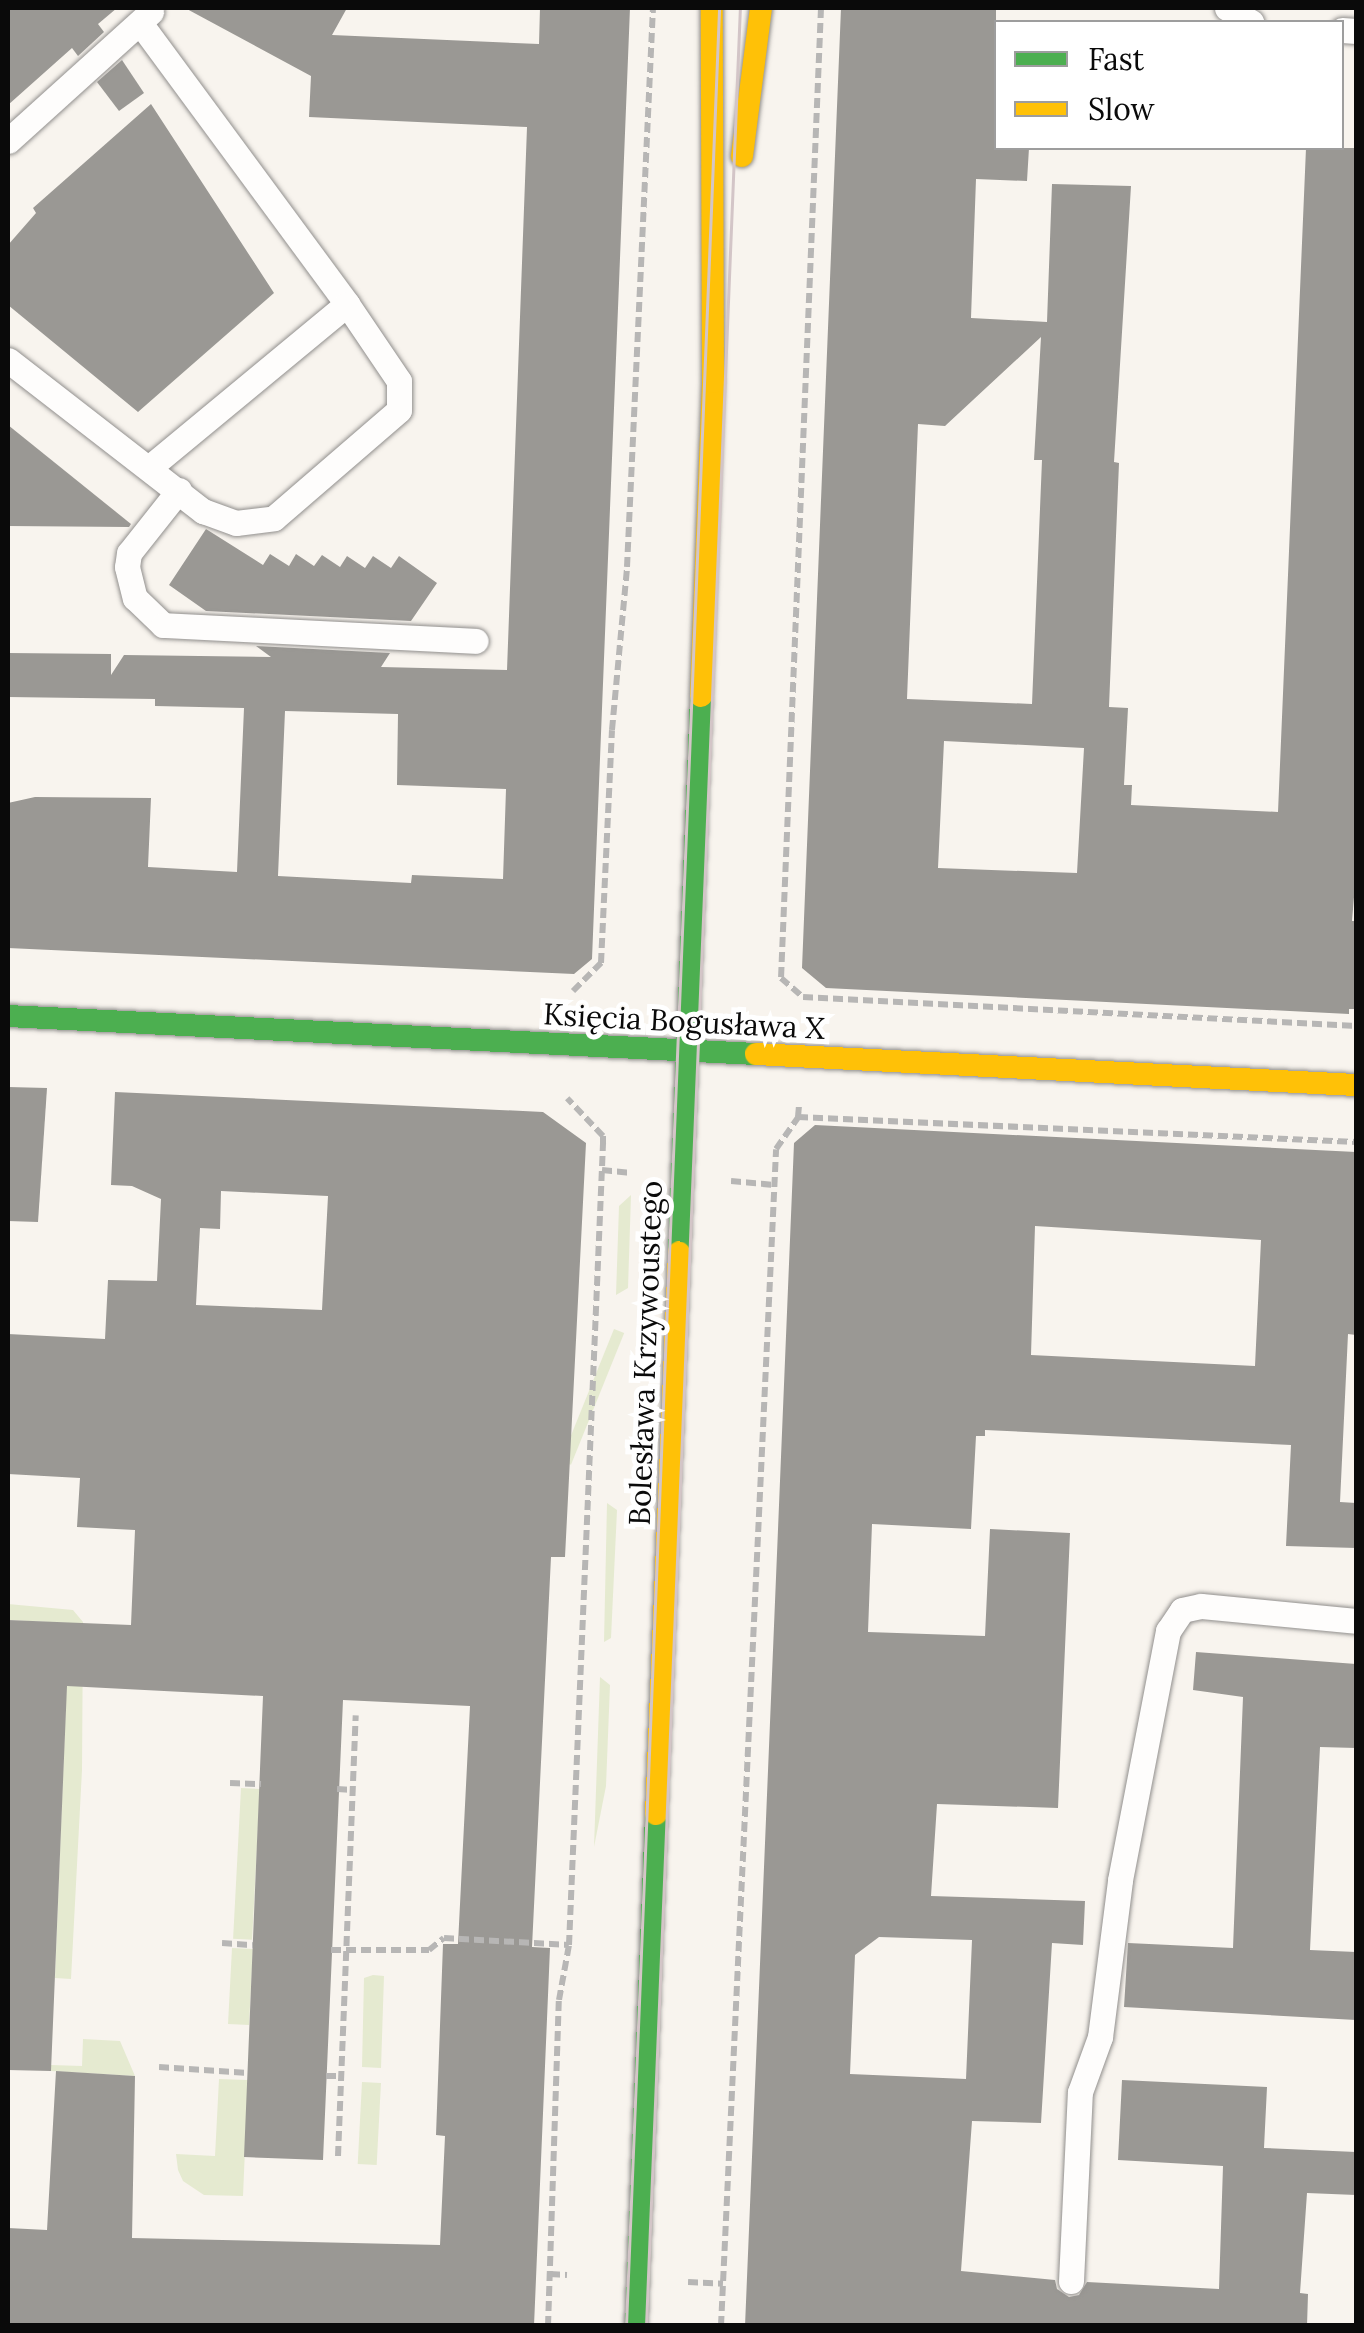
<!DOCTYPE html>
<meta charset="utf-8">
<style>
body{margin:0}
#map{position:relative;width:1364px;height:2333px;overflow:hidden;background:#f8f4ee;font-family:Lora,serif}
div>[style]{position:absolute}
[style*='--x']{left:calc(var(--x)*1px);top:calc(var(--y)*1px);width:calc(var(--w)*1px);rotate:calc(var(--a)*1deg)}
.green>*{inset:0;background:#e5ead0;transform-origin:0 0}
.building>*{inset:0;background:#9a9894}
.path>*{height:6px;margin-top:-3px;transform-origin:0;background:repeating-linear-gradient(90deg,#b7b6b5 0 10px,transparent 0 15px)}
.roads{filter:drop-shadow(0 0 2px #918f8d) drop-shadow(0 0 2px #918f8d)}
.lane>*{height:25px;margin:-12.5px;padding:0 12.5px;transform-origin:12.5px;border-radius:12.5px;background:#fefdfc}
.fast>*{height:22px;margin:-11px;padding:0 11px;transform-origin:11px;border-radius:11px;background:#4caf50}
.slow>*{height:22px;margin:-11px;padding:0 11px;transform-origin:11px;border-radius:11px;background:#ffc107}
.tram>*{height:2.5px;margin:-1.25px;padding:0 1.25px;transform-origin:1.25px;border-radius:1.25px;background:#d3c5c7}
span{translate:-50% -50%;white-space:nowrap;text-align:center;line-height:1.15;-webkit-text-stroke:10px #fff;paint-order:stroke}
.street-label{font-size:30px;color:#0a0a0a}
.frame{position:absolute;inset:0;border:10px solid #0a0a0a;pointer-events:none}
.legend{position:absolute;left:994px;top:20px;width:350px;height:130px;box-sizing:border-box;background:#fff;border:2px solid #9d9d9d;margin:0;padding:12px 18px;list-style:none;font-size:30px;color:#0a0a0a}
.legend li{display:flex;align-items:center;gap:20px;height:50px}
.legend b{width:50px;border:2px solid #9d9d9d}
</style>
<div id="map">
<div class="green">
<i style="clip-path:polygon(631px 1195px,628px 1288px,616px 1295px,619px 1206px)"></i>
<i style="left:614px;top:1329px;width:11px;height:142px;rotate:22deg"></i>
<i style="clip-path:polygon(607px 1503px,617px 1510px,611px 1638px,604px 1642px)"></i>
<i style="clip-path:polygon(8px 1604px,73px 1610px,83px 1622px,82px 1770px,71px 1979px,55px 1978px,69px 1623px,8px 1620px)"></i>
<i style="clip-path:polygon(600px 1677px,610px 1685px,606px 1786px,594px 1847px)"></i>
<i style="left:241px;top:1788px;width:19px;height:151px;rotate:3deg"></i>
<i style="left:232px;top:1948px;width:21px;height:76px;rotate:3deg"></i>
<i style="clip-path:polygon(373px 1975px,384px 1976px,381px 2068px,362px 2067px,364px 1978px)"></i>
<i style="clip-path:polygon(83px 2039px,120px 2041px,135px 2076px,51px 2071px,51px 2065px,82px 2066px)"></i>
<i style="clip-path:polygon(219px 2079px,248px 2080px,243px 2196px,204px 2195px,183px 2181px,178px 2170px,176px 2154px,215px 2156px)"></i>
<i style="left:362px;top:2082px;width:19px;height:82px;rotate:3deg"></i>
</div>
<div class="building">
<i style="clip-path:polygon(8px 8px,117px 8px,98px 24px,104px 32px,78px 56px,72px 48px,8px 105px)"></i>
<i style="clip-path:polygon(evenodd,185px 8px,347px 8px,332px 35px,539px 44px,540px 8px,630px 8px,592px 959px,574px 974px,8px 948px,8px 803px,35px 797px,151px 798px,148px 867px,237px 872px,244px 708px,155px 706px,155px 699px,8px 697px,8px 653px,111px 654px,111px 675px,124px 655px,271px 657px,256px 646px,390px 653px,381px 667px,507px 670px,527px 127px,309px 117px,311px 76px,185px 8px,285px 711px,398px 714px,397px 785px,506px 789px,503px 879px,412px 875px,411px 883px,278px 876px,285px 711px)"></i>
<i style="clip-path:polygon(evenodd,841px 8px,996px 9px,996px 148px,1029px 148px,1027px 181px,976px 179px,971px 318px,1047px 322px,1052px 184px,1131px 186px,1114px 462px,1119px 463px,1109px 707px,1128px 708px,1124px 785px,1132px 785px,1131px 805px,1278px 812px,1306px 148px,1356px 148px,1356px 873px,1352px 921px,1356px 921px,1356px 1009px,1349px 1009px,1349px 1014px,826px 988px,802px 968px,841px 8px,1041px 337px,1034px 460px,1042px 460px,1032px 704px,907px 699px,918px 424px,945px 426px,1041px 337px,841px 8px,944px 741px,1084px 748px,1077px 873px,938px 868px,944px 741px)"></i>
<i style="clip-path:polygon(122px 60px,144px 93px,119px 111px,97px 82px)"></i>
<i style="clip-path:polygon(151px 104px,274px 293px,138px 412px,8px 305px,8px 245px,36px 213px,33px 208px)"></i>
<i style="clip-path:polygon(8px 425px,131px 524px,129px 527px,8px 526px)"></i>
<i style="clip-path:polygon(206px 529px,263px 565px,270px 554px,289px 566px,296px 554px,314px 566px,322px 555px,340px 567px,347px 556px,365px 568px,373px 556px,391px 568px,399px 556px,437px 583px,411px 621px,206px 611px,169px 585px)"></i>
<i style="clip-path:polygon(8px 1087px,47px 1088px,38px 1222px,8px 1221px)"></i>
<i style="clip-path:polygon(evenodd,115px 1092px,543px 1112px,586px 1143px,565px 1557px,551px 1557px,532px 1947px,550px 1948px,534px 2326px,8px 2323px,8px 2228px,47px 2230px,56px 2071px,135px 2076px,132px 2238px,440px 2245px,445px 2136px,436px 2135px,443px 1944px,458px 1944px,470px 1706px,343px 1700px,323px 2160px,244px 2157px,263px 1696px,67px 1686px,51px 2071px,8px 2070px,8px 1620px,131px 1625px,135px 1530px,77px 1527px,80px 1478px,8px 1474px,8px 1334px,105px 1339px,108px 1280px,157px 1281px,161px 1199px,132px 1186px,111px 1185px,115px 1092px,221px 1191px,328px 1196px,322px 1310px,196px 1305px,200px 1228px,220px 1229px,221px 1191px)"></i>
<i style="clip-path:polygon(evenodd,815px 1125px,1356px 1152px,1356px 1335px,1348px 1334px,1340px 1502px,1356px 1503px,1356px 1548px,1286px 1546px,1291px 1445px,985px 1430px,985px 1436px,976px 1436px,971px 1529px,872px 1524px,868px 1632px,985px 1636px,990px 1529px,1070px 1533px,1058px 1808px,937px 1804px,931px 1896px,1085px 1901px,1083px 1945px,1052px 1943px,1041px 2123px,972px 2121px,961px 2271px,1055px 2280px,1057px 2289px,1069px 2297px,1079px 2295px,1087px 2282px,1219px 2289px,1223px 2166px,1118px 2160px,1122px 2080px,1267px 2087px,1264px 2148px,1356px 2152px,1356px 2195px,1307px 2193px,1300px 2293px,1308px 2294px,1307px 2326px,745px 2326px,794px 1143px,815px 1125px,1035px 1226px,1261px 1240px,1255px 1366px,1031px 1355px,1035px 1226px,815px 1125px,879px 1937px,972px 1940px,966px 2079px,850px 2074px,855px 1955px,879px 1937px)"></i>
<i style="clip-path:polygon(1196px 1652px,1356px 1664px,1356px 1748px,1320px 1747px,1310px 1950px,1356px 1952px,1356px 2020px,1124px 2007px,1128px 1943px,1233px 1948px,1243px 1697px,1193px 1690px)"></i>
</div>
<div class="path">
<i style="--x:821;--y:8;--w:971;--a:92.36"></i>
<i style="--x:781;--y:978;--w:29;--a:41"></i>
<i style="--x:803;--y:997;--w:554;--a:3"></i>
<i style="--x:573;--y:991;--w:40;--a:-45"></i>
<i style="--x:601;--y:963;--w:233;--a:-87.3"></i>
<i style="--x:612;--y:730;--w:164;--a:-84.7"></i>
<i style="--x:627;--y:567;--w:560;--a:-87.34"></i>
<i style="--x:798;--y:1117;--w:559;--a:2.57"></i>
<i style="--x:602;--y:1170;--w:27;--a:6"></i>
<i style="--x:731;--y:1181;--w:43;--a:5.3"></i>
<i style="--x:230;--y:1783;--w:31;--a:2"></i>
<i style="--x:337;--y:1789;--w:16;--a:4"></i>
<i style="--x:222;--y:1943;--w:31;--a:4"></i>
<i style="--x:331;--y:1950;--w:98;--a:0"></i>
<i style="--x:429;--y:1950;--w:19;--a:-39"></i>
<i style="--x:444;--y:1938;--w:125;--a:3.2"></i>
<i style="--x:159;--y:2067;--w:89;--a:3.9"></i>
<i style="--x:326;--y:2076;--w:15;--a:0"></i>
<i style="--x:338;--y:2156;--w:441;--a:-87.7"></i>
<i style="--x:550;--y:2274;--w:17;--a:3"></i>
<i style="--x:688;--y:2282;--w:35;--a:3"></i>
<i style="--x:548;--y:2326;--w:326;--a:-88.1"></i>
<i style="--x:559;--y:2000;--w:56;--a:-79.7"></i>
<i style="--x:569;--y:1945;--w:803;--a:-87.57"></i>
<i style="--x:603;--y:1143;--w:7;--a:-90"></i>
<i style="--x:603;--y:1136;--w:52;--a:-133.5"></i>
<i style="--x:721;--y:2326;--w:1178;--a:-87.32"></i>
<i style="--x:776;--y:1149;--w:39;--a:-55"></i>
<i style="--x:798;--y:1117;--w:12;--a:-85"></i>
</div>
<div class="roads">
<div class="lane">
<i style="--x:1227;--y:8;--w:28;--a:30"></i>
<i style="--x:140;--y:23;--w:349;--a:53.6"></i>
<i style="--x:1342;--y:30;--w:14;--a:4"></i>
<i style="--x:8;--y:141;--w:193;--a:-42.1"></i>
<i style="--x:8;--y:360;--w:247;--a:37.8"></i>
<i style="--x:203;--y:511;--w:35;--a:20"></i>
<i style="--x:236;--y:523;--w:38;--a:-7"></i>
<i style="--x:274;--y:518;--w:165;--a:-40.8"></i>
<i style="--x:399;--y:410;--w:29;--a:-90"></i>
<i style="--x:399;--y:381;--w:93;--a:-124"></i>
<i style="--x:347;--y:304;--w:256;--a:140.4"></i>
<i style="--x:179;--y:490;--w:80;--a:128.4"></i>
<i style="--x:129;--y:553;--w:14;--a:98"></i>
<i style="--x:127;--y:567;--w:32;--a:76"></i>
<i style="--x:135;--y:598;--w:39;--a:44"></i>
<i style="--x:163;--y:625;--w:313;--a:2.9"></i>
<i style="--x:1071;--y:2281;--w:189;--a:-87.3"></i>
<i style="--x:1080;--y:2092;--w:59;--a:-70"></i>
<i style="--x:1100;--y:2037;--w:158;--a:-82.7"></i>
<i style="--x:1120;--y:1880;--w:254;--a:-79.1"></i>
<i style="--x:1168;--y:1631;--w:25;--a:-56"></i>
<i style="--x:1182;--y:1610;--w:19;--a:-12"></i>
<i style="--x:1201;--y:1606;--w:156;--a:5.5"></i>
</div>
<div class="fast">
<i style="--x:8;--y:1016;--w:749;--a:2.91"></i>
<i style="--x:679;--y:1252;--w:556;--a:-87.73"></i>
<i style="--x:636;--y:2326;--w:512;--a:-87.76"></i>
</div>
<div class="slow">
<i style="--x:742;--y:156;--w:149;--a:-82.7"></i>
<i style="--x:701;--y:696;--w:314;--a:-87.8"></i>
<i style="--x:713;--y:382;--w:374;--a:-90.2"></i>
<i style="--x:756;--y:1054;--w:601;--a:2.96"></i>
<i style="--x:656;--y:1814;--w:562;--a:-87.66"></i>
</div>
</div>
<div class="tram">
<i style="--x:626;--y:2326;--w:2320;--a:-87.7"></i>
<i style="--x:646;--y:2326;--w:2320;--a:-87.68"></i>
</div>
<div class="street-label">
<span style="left:684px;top:1021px;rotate:3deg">Księcia Bogusława X</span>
<span style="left:645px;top:1353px;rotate:-88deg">Bolesława Krzywoustego</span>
</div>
<div class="frame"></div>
<ul class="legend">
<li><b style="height:12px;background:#4caf50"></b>Fast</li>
<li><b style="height:12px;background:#ffc107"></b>Slow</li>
</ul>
</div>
